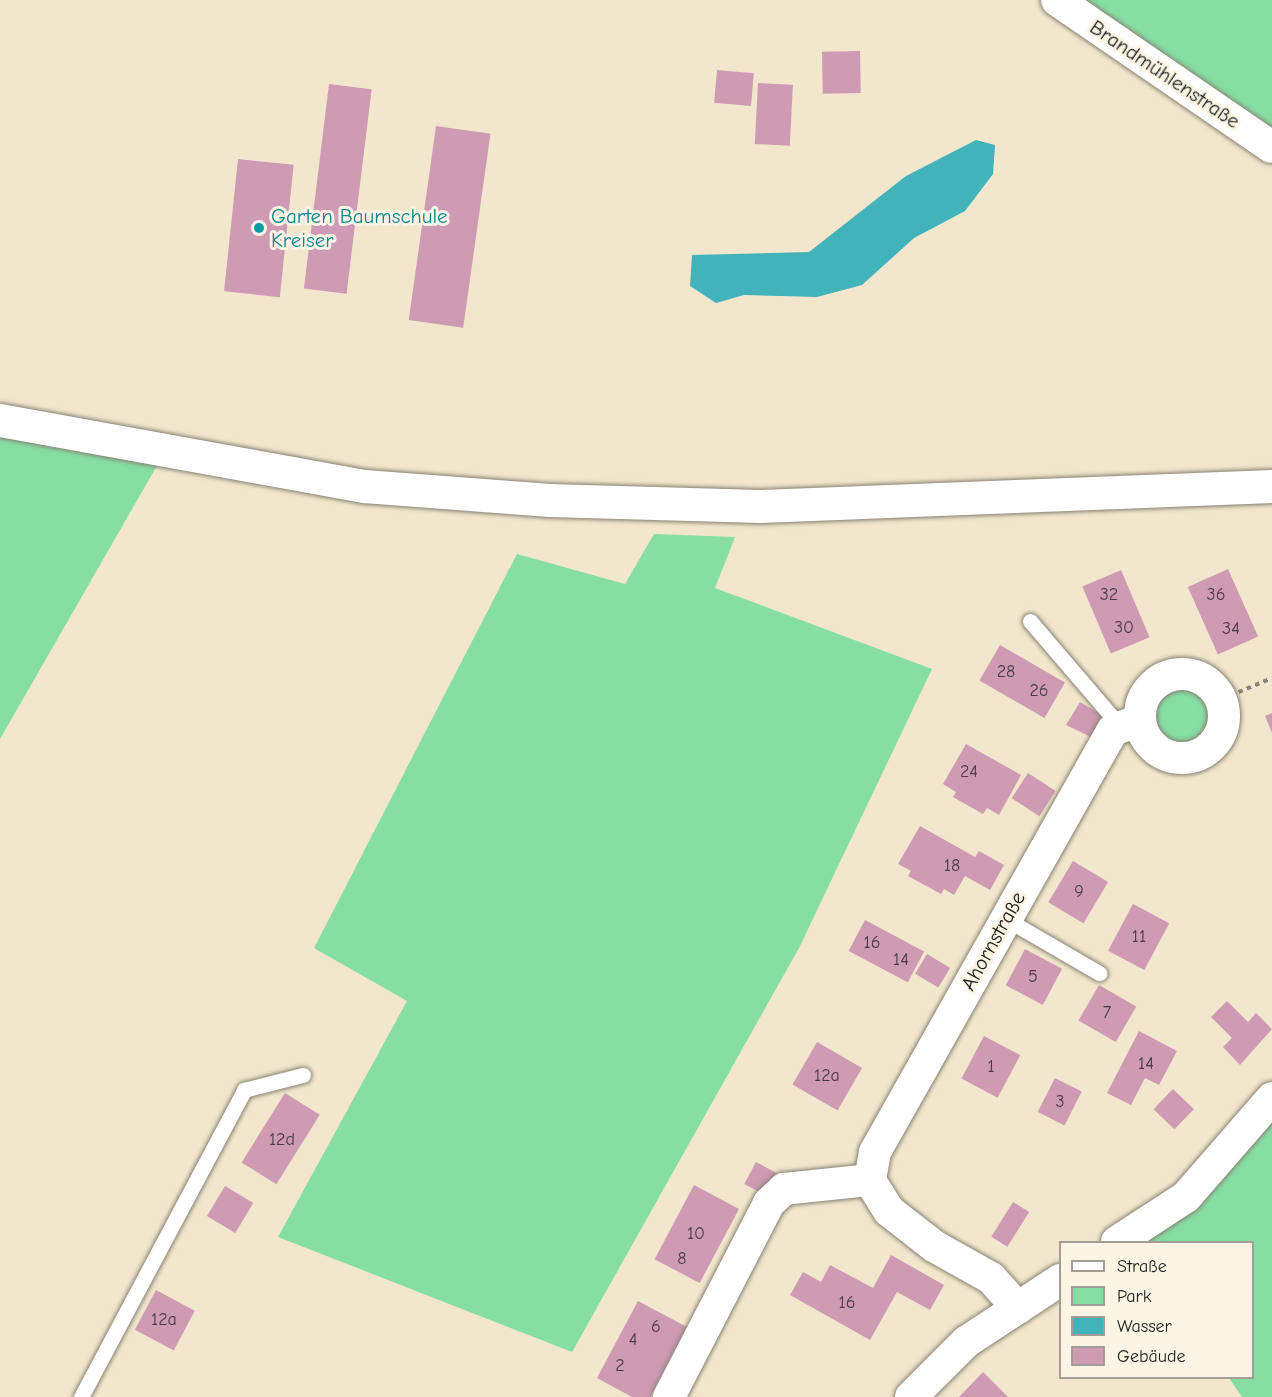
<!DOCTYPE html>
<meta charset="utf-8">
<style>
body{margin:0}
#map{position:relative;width:1272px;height:1397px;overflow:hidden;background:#f2e7cc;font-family:"Comic Neue",sans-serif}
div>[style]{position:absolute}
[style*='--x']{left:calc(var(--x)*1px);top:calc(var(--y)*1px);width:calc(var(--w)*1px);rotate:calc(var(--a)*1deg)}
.green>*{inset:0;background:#86dea3}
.round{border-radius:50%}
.water>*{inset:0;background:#42b2bb}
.building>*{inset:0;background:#ce9ab4;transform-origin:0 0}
.path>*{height:4px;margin-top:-2px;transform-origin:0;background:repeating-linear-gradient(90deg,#878274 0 4.5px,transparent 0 9px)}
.roads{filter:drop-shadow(0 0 2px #878274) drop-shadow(0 0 2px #878274)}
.service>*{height:15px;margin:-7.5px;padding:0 7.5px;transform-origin:7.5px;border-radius:7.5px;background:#fff}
.minor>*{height:32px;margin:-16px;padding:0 16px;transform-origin:16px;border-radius:16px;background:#fff}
.minor>.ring{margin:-16px;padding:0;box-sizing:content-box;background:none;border:32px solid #fff;border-radius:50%}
.secondary>*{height:33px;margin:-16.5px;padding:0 16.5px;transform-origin:16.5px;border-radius:16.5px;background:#fff}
.dots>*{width:16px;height:16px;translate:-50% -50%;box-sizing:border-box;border:3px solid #fcf5e5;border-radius:50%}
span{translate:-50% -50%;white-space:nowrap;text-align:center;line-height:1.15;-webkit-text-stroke:6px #fcf5e5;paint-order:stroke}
.number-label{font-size:18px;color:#483c42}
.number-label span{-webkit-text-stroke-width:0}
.street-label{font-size:21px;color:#1c1c1c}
.culture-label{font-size:21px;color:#0d838f}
.left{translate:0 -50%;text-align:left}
.legend{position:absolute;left:1059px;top:1241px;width:195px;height:138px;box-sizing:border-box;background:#fcf5e5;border:2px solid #a29e95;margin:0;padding:8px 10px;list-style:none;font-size:18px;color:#1c1c1c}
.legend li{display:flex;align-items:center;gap:12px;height:30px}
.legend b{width:30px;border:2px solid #a29e95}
</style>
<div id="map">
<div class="green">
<i style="clip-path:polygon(1084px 0,1272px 0,1272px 132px)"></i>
<i style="clip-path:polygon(0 420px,166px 450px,0 739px)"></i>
<i style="clip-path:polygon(654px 534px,735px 537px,715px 588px,932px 669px,799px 948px,572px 1352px,278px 1237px,407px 1001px,314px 948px,517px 554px,625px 584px)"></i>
<i class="round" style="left:1154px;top:686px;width:58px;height:58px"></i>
<i style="clip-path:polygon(1272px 1098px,1272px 1397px,1242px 1397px,1229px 1378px,1252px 1378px,1252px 1242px,1139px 1242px)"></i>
</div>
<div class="water">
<i style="clip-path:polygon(976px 140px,995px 145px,993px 174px,965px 211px,914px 238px,862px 285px,817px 297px,744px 295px,716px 303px,690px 286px,692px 255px,809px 252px,906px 176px)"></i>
</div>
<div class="building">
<i style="left:860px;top:51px;width:42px;height:38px;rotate:89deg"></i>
<i style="left:717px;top:70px;width:37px;height:33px;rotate:5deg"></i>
<i style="left:758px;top:83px;width:35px;height:61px;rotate:3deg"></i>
<i style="left:329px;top:84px;width:43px;height:206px;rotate:7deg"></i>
<i style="left:436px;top:126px;width:55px;height:196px;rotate:8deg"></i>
<i style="left:238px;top:159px;width:56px;height:133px;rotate:6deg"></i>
<i style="left:1228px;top:569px;width:74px;height:44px;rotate:66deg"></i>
<i style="left:1121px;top:570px;width:73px;height:42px;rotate:67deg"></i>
<i style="left:1000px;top:645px;width:75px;height:41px;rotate:30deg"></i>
<i style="clip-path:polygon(1080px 702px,1104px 716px,1093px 738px,1066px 725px)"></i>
<i style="clip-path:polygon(1272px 713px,1272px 733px,1265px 716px)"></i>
<i style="clip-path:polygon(966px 744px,1021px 775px,999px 815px,987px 808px,983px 814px,953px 797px,956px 792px,943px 784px)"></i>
<i style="left:1028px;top:773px;width:33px;height:30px;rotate:33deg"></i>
<i style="clip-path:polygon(920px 826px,975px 857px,979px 851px,1004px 865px,990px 890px,965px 876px,954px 895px,944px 889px,941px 894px,908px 876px,911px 871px,898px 864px)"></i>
<i style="left:1073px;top:861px;width:41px;height:48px;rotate:31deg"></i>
<i style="left:1133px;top:904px;width:41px;height:53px;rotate:28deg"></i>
<i style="left:865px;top:920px;width:67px;height:35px;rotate:28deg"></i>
<i style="left:1025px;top:949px;width:42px;height:41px;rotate:28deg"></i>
<i style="left:927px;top:954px;width:27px;height:23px;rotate:31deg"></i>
<i style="left:1099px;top:985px;width:43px;height:41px;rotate:30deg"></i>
<i style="clip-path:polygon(1227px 1001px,1248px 1022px,1256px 1013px,1272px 1029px,1240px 1065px,1223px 1047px,1232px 1038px,1211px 1017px)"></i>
<i style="clip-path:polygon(1139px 1031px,1177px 1051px,1159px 1085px,1145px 1078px,1131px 1105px,1107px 1093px)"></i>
<i style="left:984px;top:1036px;width:41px;height:48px;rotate:28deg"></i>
<i style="left:817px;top:1042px;width:52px;height:49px;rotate:30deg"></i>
<i style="left:1055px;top:1078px;width:30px;height:38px;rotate:27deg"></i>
<i style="left:1173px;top:1089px;width:29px;height:28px;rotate:44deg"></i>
<i style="left:285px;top:1093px;width:41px;height:82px;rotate:32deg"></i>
<i style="left:756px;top:1162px;width:26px;height:25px;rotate:28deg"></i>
<i style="left:694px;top:1185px;width:51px;height:84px;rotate:28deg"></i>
<i style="left:225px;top:1186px;width:33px;height:35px;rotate:31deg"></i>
<i style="left:1013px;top:1202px;width:19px;height:41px;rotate:32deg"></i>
<i style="clip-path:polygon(891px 1255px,944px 1285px,930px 1310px,897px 1292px,870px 1340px,790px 1295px,803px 1272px,821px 1282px,830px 1265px,873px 1288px)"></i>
<i style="left:156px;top:1290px;width:44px;height:45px;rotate:28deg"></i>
<i style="clip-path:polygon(638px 1301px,687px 1327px,650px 1397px,632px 1397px,597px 1378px)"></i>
<i style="clip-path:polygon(983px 1372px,1008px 1397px,959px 1397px)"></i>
</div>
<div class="path">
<i style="--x:1222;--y:699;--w:54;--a:-22.8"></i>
</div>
<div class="roads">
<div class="service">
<i style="--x:1030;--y:621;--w:140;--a:49.4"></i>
<i style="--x:1006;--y:919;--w:108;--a:30.1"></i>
<i style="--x:81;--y:1397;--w:348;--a:-62"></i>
<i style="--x:244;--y:1090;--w:61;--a:-14.3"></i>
</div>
<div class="minor">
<i style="--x:1057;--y:0;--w:260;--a:34.4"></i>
<i class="ring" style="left:1140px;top:674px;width:52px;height:52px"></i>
<i style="--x:1117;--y:1242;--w:82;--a:-33.1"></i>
<i style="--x:1186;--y:1197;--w:131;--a:-49"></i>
<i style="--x:1018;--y:1308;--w:40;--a:-132"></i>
<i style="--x:991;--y:1278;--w:65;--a:-150.7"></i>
<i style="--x:934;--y:1246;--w:57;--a:-142.1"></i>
<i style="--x:889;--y:1211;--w:36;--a:-122"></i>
<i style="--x:870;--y:1180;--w:28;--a:-80"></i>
<i style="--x:875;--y:1152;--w:484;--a:-60.6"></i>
<i style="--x:1113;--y:730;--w:27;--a:-20"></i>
<i style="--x:669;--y:1397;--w:218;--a:-62.7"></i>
<i style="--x:769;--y:1203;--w:21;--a:-43"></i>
<i style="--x:784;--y:1189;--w:86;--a:-6"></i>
<i style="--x:911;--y:1397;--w:78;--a:-45"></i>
<i style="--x:966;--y:1342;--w:113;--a:-33.4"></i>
</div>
<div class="secondary">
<i style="--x:0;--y:420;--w:370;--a:10.3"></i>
<i style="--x:364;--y:486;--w:186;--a:4.3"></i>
<i style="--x:549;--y:500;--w:211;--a:1.6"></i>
<i style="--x:760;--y:506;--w:512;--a:-2.24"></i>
</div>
</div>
<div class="dots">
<i style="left:259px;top:228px;background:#0f9aa8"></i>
</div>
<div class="number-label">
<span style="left:1109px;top:595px">32</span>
<span style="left:1216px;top:595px">36</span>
<span style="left:1124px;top:628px">30</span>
<span style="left:1231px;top:629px">34</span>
<span style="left:1006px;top:672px">28</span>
<span style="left:1039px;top:691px">26</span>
<span style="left:969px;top:772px">24</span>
<span style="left:952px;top:866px">18</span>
<span style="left:1079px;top:892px">9</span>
<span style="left:1139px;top:937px">11</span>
<span style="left:872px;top:943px">16</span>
<span style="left:901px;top:960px">14</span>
<span style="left:1033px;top:977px">5</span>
<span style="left:1107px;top:1013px">7</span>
<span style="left:1146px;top:1064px">14</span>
<span style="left:991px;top:1067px">1</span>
<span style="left:827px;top:1076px">12a</span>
<span style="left:1060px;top:1102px">3</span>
<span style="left:282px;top:1140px">12d</span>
<span style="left:696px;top:1234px">10</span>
<span style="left:682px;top:1259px">8</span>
<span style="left:847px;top:1303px">16</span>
<span style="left:164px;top:1320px">12a</span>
<span style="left:656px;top:1327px">6</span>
<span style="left:633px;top:1340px">4</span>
<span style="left:620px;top:1366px">2</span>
</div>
<div class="street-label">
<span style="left:1165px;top:74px;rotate:34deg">Brandmühlenstraße</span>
<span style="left:993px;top:941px;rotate:-61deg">Ahornstraße</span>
</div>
<div class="culture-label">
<span class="left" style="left:271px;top:228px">Garten Baumschule<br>Kreiser</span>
</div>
<ul class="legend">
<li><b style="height:8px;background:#fff"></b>Straße</li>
<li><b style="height:16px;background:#86dea3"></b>Park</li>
<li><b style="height:16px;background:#42b2bb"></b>Wasser</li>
<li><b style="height:16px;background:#ce9ab4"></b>Gebäude</li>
</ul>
</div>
